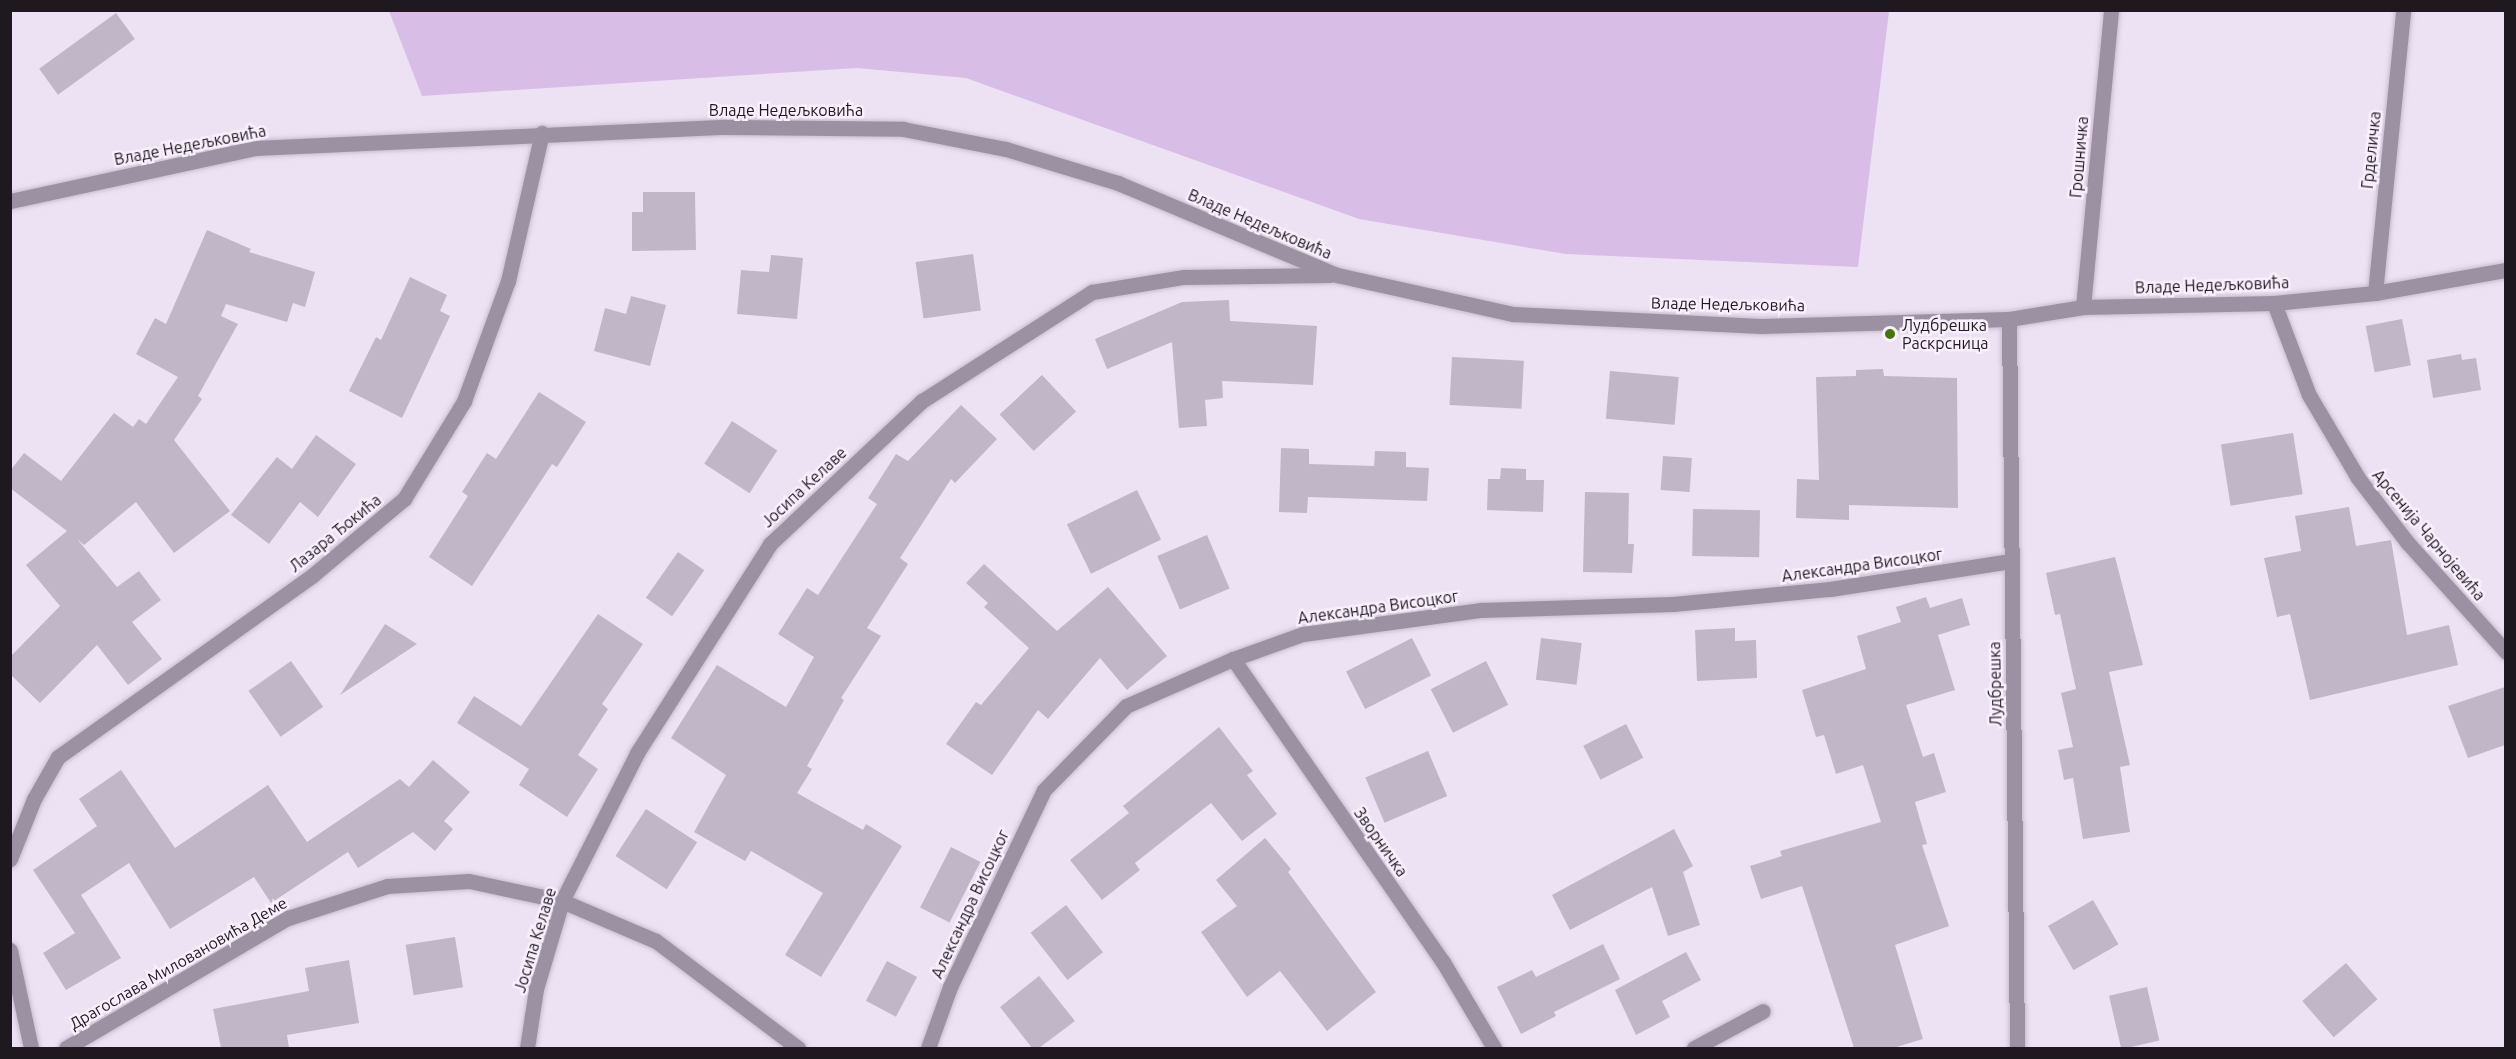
<!DOCTYPE html>
<meta charset="utf-8">
<style>
body{margin:0}
#map{position:relative;width:2516px;height:1059px;overflow:hidden;background:#ede1f4;font-family:Ubuntu,sans-serif}
div>[style]{position:absolute}
[style*='--x']{left:calc(var(--x)*1px);top:calc(var(--y)*1px);width:calc(var(--w)*1px);rotate:calc(var(--a)*1deg)}
.green>*{inset:0;background:#d8bee6}
.building>*{inset:0;background:#c1b6c8;transform-origin:0 0}
.roads{filter:drop-shadow(0 0 2px #c8bdce) drop-shadow(0 0 2px #c8bdce)}
.street>*{height:15px;margin:-7.5px;padding:0 7.5px;transform-origin:7.5px;border-radius:7.5px;background:#9c91a3}
.dots>*{width:16px;height:16px;translate:-50% -50%;box-sizing:border-box;border:3px solid #f9effe;border-radius:50%}
span{translate:-50% -50%;white-space:nowrap;text-align:center;line-height:1.15;-webkit-text-stroke:5px #f9effe;paint-order:stroke}
.street-label{font-size:16px;color:#1d191f}
.poi-label{font-size:16px;color:#1d191f}
.left{translate:0 -50%;text-align:left}
.frame{position:absolute;inset:0;border:12px solid #1d191f;pointer-events:none}
</style>
<div id="map">
<div class="green">
<i style="clip-path:polygon(389px 11px,1889px 11px,1858px 267px,1566px 254px,1359px 219px,966px 78px,857px 68px,422px 96px)"></i>
</div>
<div class="building">
<i style="left:116px;top:13px;width:32px;height:95px;rotate:54deg"></i>
<i style="clip-path:polygon(643px 192px,695px 192px,696px 250px,632px 251px,632px 212px,643px 212px)"></i>
<i style="clip-path:polygon(207px 230px,251px 249px,249px 252px,315px 272px,305px 307px,293px 303px,287px 322px,226px 304px,221px 316px,238px 324px,198px 396px,202px 399px,174px 440px,230px 511px,174px 553px,136px 502px,84px 545px,77px 539px,117px 587px,139px 571px,161px 600px,132px 622px,162px 659px,128px 685px,97px 645px,40px 703px,10px 674px,10px 657px,60px 606px,26px 565px,67px 531px,10px 488px,10px 471px,24px 453px,61px 481px,114px 413px,133px 427px,139px 419px,146px 424px,178px 377px,136px 354px,155px 318px,166px 324px)"></i>
<i style="left:973px;top:254px;width:57px;height:58px;rotate:82deg"></i>
<i style="clip-path:polygon(771px 255px,803px 258px,797px 319px,737px 314px,741px 270px,769px 272px)"></i>
<i style="clip-path:polygon(410px 277px,447px 295px,440px 311px,450px 316px,402px 418px,349px 391px,376px 337px,381px 340px)"></i>
<i style="clip-path:polygon(631px 296px,666px 305px,650px 366px,594px 351px,605px 308px,626px 314px)"></i>
<i style="clip-path:polygon(1229px 300px,1230px 321px,1317px 326px,1313px 385px,1222px 381px,1223px 398px,1205px 400px,1207px 426px,1179px 428px,1172px 342px,1107px 369px,1095px 339px,1182px 302px)"></i>
<i style="left:2402px;top:319px;width:47px;height:37px;rotate:79deg"></i>
<i style="clip-path:polygon(2461px 354px,2462px 360px,2476px 358px,2481px 390px,2433px 398px,2427px 360px)"></i>
<i style="left:1452px;top:357px;width:72px;height:48px;rotate:3deg"></i>
<i style="clip-path:polygon(1883px 369px,1884px 376px,1957px 378px,1958px 508px,1849px 505px,1849px 520px,1796px 518px,1797px 479px,1819px 480px,1816px 377px,1856px 376px,1856px 370px)"></i>
<i style="left:1610px;top:371px;width:69px;height:48px;rotate:5deg"></i>
<i style="left:1042px;top:375px;width:50px;height:58px;rotate:47deg"></i>
<i style="clip-path:polygon(539px 392px,586px 422px,557px 467px,552px 464px,472px 586px,429px 557px,468px 496px,462px 492px,487px 453px,496px 459px)"></i>
<i style="clip-path:polygon(961px 405px,997px 439px,955px 483px,951px 479px,900px 558px,908px 564px,867px 628px,881px 636px,841px 698px,844px 700px,807px 766px,812px 769px,797px 793px,863px 830px,866px 824px,902px 846px,821px 977px,785px 955px,823px 893px,751px 851px,745px 861px,694px 832px,726px 775px,671px 738px,717px 665px,786px 707px,814px 657px,778px 634px,807px 588px,818px 595px,877px 504px,868px 498px,896px 454px,908px 461px)"></i>
<i style="left:732px;top:421px;width:54px;height:51px;rotate:33deg"></i>
<i style="left:2293px;top:433px;width:62px;height:73px;rotate:81deg"></i>
<i style="clip-path:polygon(316px 435px,356px 464px,318px 517px,300px 502px,269px 544px,231px 515px,277px 457px,292px 469px)"></i>
<i style="clip-path:polygon(1281px 448px,1309px 449px,1309px 464px,1374px 466px,1375px 451px,1406px 452px,1406px 467px,1429px 468px,1427px 501px,1308px 497px,1307px 513px,1279px 512px)"></i>
<i style="left:1663px;top:456px;width:29px;height:34px;rotate:4deg"></i>
<i style="clip-path:polygon(1501px 468px,1526px 469px,1526px 480px,1544px 480px,1543px 512px,1487px 510px,1488px 479px,1500px 479px)"></i>
<i style="left:1137px;top:490px;width:55px;height:78px;rotate:64deg"></i>
<i style="clip-path:polygon(1585px 492px,1629px 493px,1628px 544px,1634px 544px,1632px 573px,1583px 572px)"></i>
<i style="clip-path:polygon(2349px 507px,2356px 546px,2391px 540px,2407px 635px,2449px 625px,2458px 665px,2310px 700px,2290px 614px,2277px 617px,2264px 558px,2301px 551px,2295px 516px)"></i>
<i style="left:1693px;top:509px;width:67px;height:47px;rotate:1deg"></i>
<i style="left:1207px;top:535px;width:58px;height:54px;rotate:67deg"></i>
<i style="left:678px;top:552px;width:32px;height:56px;rotate:35deg"></i>
<i style="clip-path:polygon(2115px 557px,2143px 665px,2109px 672px,2130px 765px,2120px 767px,2130px 832px,2083px 839px,2073px 778px,2064px 780px,2058px 750px,2073px 747px,2061px 693px,2076px 689px,2060px 614px,2055px 615px,2046px 573px)"></i>
<i style="clip-path:polygon(984px 564px,1057px 631px,1108px 587px,1167px 656px,1127px 690px,1100px 658px,1048px 719px,1038px 710px,992px 775px,946px 744px,976px 702px,981px 705px,1029px 648px,984px 607px,988px 603px,966px 583px)"></i>
<i style="clip-path:polygon(1926px 597px,1930px 608px,1962px 598px,1970px 625px,1938px 635px,1955px 690px,1906px 705px,1923px 757px,1934px 753px,1946px 792px,1915px 802px,1927px 844px,1922px 845px,1949px 926px,1895px 945px,1923px 1039px,1893px 1048px,1854px 1048px,1802px 886px,1761px 899px,1750px 866px,1782px 856px,1780px 851px,1881px 822px,1863px 765px,1836px 774px,1824px 735px,1816px 737px,1802px 690px,1866px 669px,1857px 636px,1901px 622px,1896px 607px)"></i>
<i style="clip-path:polygon(598px 614px,643px 644px,602px 704px,608px 709px,578px 755px,598px 769px,567px 817px,519px 785px,529px 769px,457px 723px,474px 696px,521px 726px)"></i>
<i style="clip-path:polygon(385px 624px,417px 644px,340px 695px)"></i>
<i style="clip-path:polygon(1735px 628px,1735px 641px,1756px 640px,1757px 678px,1697px 681px,1695px 630px)"></i>
<i style="left:1412px;top:638px;width:42px;height:74px;rotate:63deg"></i>
<i style="left:1541px;top:638px;width:41px;height:42px;rotate:7deg"></i>
<i style="left:291px;top:661px;width:56px;height:52px;rotate:55deg"></i>
<i style="left:1486px;top:661px;width:49px;height:62px;rotate:63deg"></i>
<i style="clip-path:polygon(2505px 687px,2505px 745px,2468px 758px,2448px 706px)"></i>
<i style="left:1626px;top:724px;width:38px;height:48px;rotate:63deg"></i>
<i style="clip-path:polygon(1219px 727px,1253px 771px,1247px 775px,1277px 814px,1242px 841px,1211px 803px,1135px 863px,1140px 870px,1102px 900px,1070px 860px,1129px 813px,1123px 806px)"></i>
<i style="left:1428px;top:751px;width:49px;height:68px;rotate:67deg"></i>
<i style="clip-path:polygon(433px 760px,470px 792px,444px 821px,453px 829px,435px 851px,413px 832px,358px 868px,348px 852px,271px 903px,254px 877px,170px 929px,129px 863px,81px 895px,121px 958px,66px 990px,43px 953px,75px 933px,33px 870px,97px 826px,79px 799px,121px 770px,175px 848px,268px 785px,307px 842px,400px 779px,409px 787px)"></i>
<i style="left:646px;top:809px;width:61px;height:56px;rotate:33deg"></i>
<i style="clip-path:polygon(1674px 829px,1693px 866px,1683px 872px,1700px 925px,1668px 936px,1652px 887px,1570px 930px,1552px 895px)"></i>
<i style="clip-path:polygon(1265px 838px,1291px 869px,1288px 872px,1376px 992px,1327px 1031px,1280px 971px,1247px 997px,1201px 932px,1237px 906px,1216px 880px)"></i>
<i style="left:951px;top:847px;width:33px;height:68px;rotate:27deg"></i>
<i style="left:2093px;top:900px;width:51px;height:52px;rotate:60deg"></i>
<i style="left:1066px;top:905px;width:60px;height:45px;rotate:52deg"></i>
<i style="left:455px;top:937px;width:51px;height:50px;rotate:81deg"></i>
<i style="clip-path:polygon(1603px 944px,1620px 979px,1554px 1012px,1556px 1016px,1521px 1034px,1497px 987px,1532px 970px,1536px 977px)"></i>
<i style="clip-path:polygon(1686px 952px,1701px 980px,1662px 1001px,1670px 1017px,1636px 1035px,1615px 990px)"></i>
<i style="clip-path:polygon(349px 960px,359px 1023px,287px 1035px,289px 1048px,221px 1048px,213px 1009px,309px 991px,305px 968px)"></i>
<i style="left:887px;top:961px;width:34px;height:45px;rotate:28deg"></i>
<i style="left:2346px;top:963px;width:48px;height:58px;rotate:49deg"></i>
<i style="clip-path:polygon(1039px 976px,1075px 1021px,1039px 1048px,1032px 1048px,1000px 1007px)"></i>
<i style="left:2147px;top:987px;width:55px;height:39px;rotate:77deg"></i>
</div>
<div class="roads">
<div class="street">
<i style="--x:10;--y:201;--w:251;--a:-12.2"></i>
<i style="--x:255;--y:148;--w:471;--a:-2.6"></i>
<i style="--x:726;--y:127;--w:177;--a:0.6"></i>
<i style="--x:903;--y:129;--w:105;--a:11"></i>
<i style="--x:1006;--y:149;--w:117;--a:16.9"></i>
<i style="--x:1118;--y:183;--w:238;--a:22.8"></i>
<i style="--x:1337;--y:275;--w:180;--a:12.5"></i>
<i style="--x:1513;--y:314;--w:248;--a:2.8"></i>
<i style="--x:1761;--y:326;--w:248;--a:-1.6"></i>
<i style="--x:2009;--y:319;--w:75;--a:-9.2"></i>
<i style="--x:2083;--y:307;--w:191;--a:-1.2"></i>
<i style="--x:2274;--y:303;--w:101;--a:-5.7"></i>
<i style="--x:2375;--y:293;--w:133;--a:-10"></i>
<i style="--x:2375;--y:293;--w:284;--a:-84.3"></i>
<i style="--x:2274;--y:303;--w:98;--a:69.2"></i>
<i style="--x:2309;--y:395;--w:96;--a:59.4"></i>
<i style="--x:2358;--y:478;--w:81;--a:52.6"></i>
<i style="--x:2407;--y:542;--w:148;--a:48"></i>
<i style="--x:2083;--y:307;--w:298;--a:-84.6"></i>
<i style="--x:2009;--y:319;--w:729;--a:89.37"></i>
<i style="--x:1233;--y:659;--w:369;--a:55.3"></i>
<i style="--x:1443;--y:962;--w:100;--a:59.3"></i>
<i style="--x:10;--y:859;--w:65;--a:-68.2"></i>
<i style="--x:34;--y:799;--w:48;--a:-60.3"></i>
<i style="--x:58;--y:757;--w:313;--a:-35.5"></i>
<i style="--x:313;--y:575;--w:119;--a:-39.9"></i>
<i style="--x:404;--y:499;--w:115;--a:-58.5"></i>
<i style="--x:464;--y:401;--w:128;--a:-69.9"></i>
<i style="--x:508;--y:281;--w:152;--a:-77.1"></i>
<i style="--x:10;--y:950;--w:100;--a:77.9"></i>
<i style="--x:66;--y:1048;--w:257;--a:-30.4"></i>
<i style="--x:288;--y:918;--w:104;--a:-17.9"></i>
<i style="--x:387;--y:886;--w:82;--a:-3.5"></i>
<i style="--x:469;--y:881;--w:95;--a:12.1"></i>
<i style="--x:562;--y:901;--w:102;--a:23.1"></i>
<i style="--x:656;--y:941;--w:178;--a:37"></i>
<i style="--x:527;--y:1048;--w:60;--a:-81.3"></i>
<i style="--x:536;--y:989;--w:92;--a:-73.5"></i>
<i style="--x:562;--y:901;--w:166;--a:-63.1"></i>
<i style="--x:637;--y:753;--w:248;--a:-57.5"></i>
<i style="--x:770;--y:544;--w:209;--a:-43.3"></i>
<i style="--x:922;--y:401;--w:202;--a:-32.7"></i>
<i style="--x:1092;--y:292;--w:93;--a:-9.3"></i>
<i style="--x:1184;--y:277;--w:146;--a:-0.8"></i>
<i style="--x:928;--y:1048;--w:65;--a:-70.2"></i>
<i style="--x:950;--y:987;--w:218;--a:-64.5"></i>
<i style="--x:1044;--y:790;--w:117;--a:-45.7"></i>
<i style="--x:1126;--y:706;--w:117;--a:-23.7"></i>
<i style="--x:1233;--y:659;--w:74;--a:-19.7"></i>
<i style="--x:1303;--y:634;--w:180;--a:-7.7"></i>
<i style="--x:1481;--y:610;--w:192;--a:-1.8"></i>
<i style="--x:1673;--y:604;--w:158;--a:-5.5"></i>
<i style="--x:1830;--y:589;--w:183;--a:-8.8"></i>
<i style="--x:1694;--y:1048;--w:78;--a:-28.2"></i>
</div>
</div>
<div class="dots">
<i style="left:1890px;top:334px;background:#437805"></i>
</div>
<div class="street-label">
<span style="left:786px;top:110px">Владе Недељковића</span>
<span style="left:190px;top:145px;rotate:-11deg">Владе Недељковића</span>
<span style="left:2371px;top:150px;rotate:-84deg">Грделичка</span>
<span style="left:2079px;top:157px;rotate:-85deg">Грошничка</span>
<span style="left:1260px;top:224px;rotate:23deg">Владе Недељковића</span>
<span style="left:2212px;top:285px;rotate:-2deg">Владе Недељковића</span>
<span style="left:1728px;top:304px;rotate:1deg">Владе Недељковића</span>
<span style="left:804px;top:487px;rotate:-43deg">Јосипа Келаве</span>
<span style="left:335px;top:533px;rotate:-39deg">Лазара Ђокића</span>
<span style="left:2429px;top:535px;rotate:50deg">Арсенија Чарнојевића</span>
<span style="left:1862px;top:565px;rotate:-8deg">Александра Висоцког</span>
<span style="left:1378px;top:607px;rotate:-8deg">Александра Висоцког</span>
<span style="left:1995px;top:684px;rotate:-91deg">Лудбрешка</span>
<span style="left:1381px;top:842px;rotate:55deg">Зворничка</span>
<span style="left:970px;top:904px;rotate:-65deg">Александра Висоцког</span>
<span style="left:535px;top:940px;rotate:-73deg">Јосипа Келаве</span>
<span style="left:178px;top:963px;rotate:-30deg">Драгослава Миловановића Деме</span>
</div>
<div class="poi-label">
<span class="left" style="left:1902px;top:334px">Лудбрешка<br>Раскрсница</span>
</div>
<div class="frame"></div>
</div>
